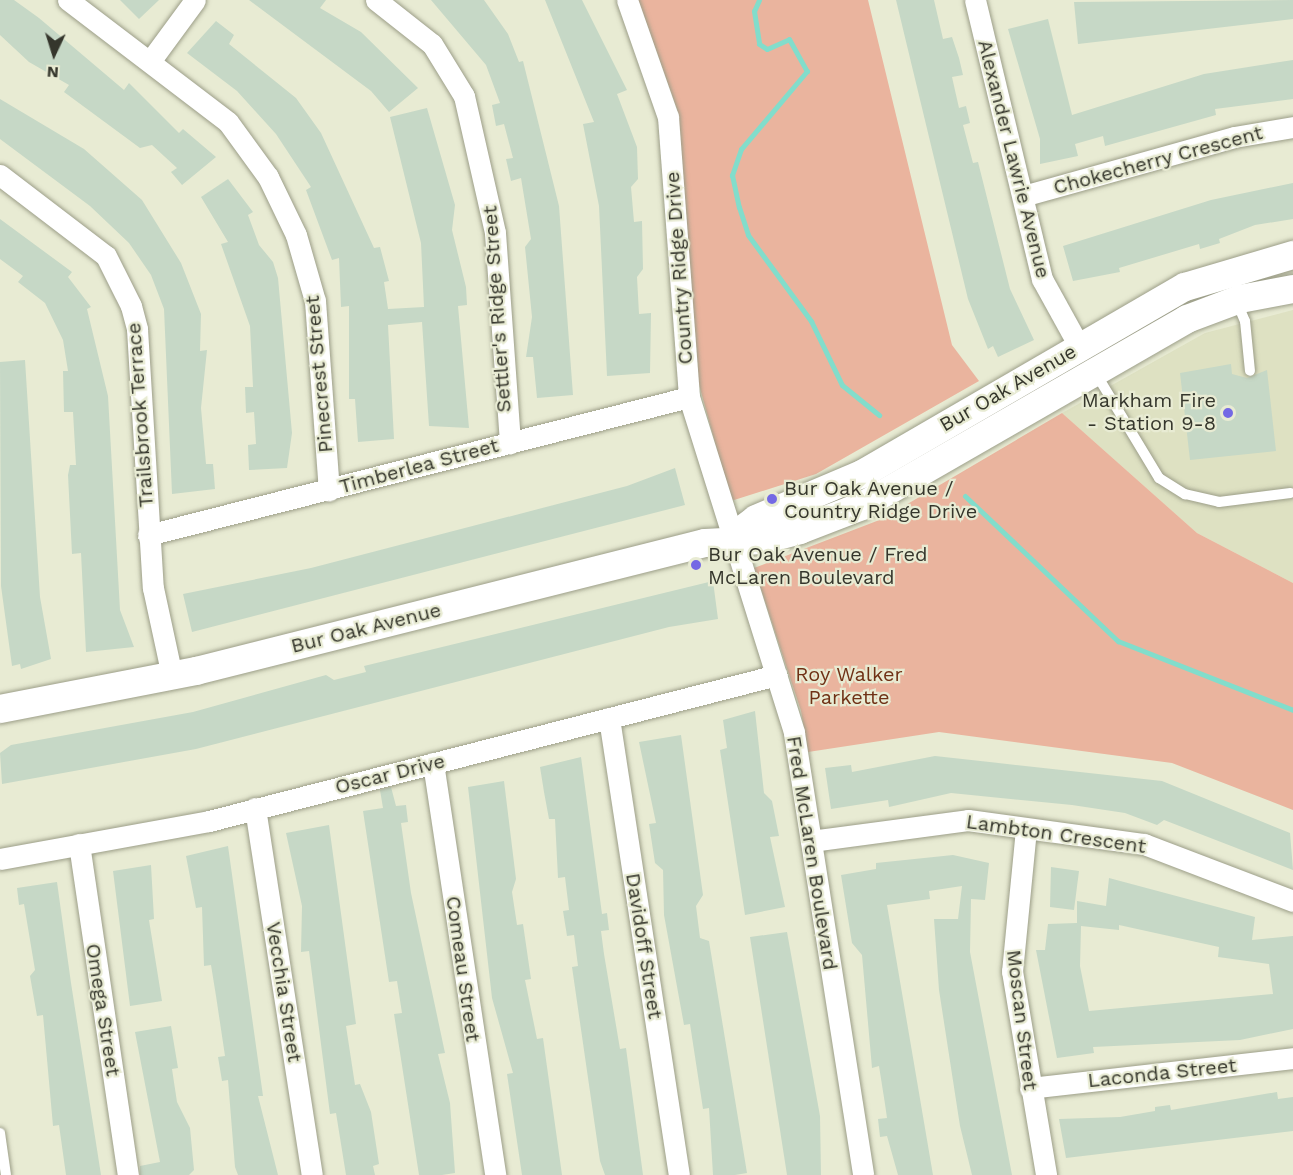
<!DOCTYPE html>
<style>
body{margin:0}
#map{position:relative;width:1293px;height:1175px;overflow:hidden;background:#e8ebd3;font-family:"Work Sans",sans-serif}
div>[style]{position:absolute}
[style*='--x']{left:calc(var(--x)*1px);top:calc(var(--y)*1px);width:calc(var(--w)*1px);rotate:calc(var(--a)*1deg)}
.built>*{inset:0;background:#dee1c2}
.green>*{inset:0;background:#eab49e}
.stream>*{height:5px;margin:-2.5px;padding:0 2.5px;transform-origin:2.5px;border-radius:2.5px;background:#82ddcb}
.building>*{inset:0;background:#c6d8c6}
.roads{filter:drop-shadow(0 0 2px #9c9e88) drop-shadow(0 0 2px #9c9e88)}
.lane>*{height:10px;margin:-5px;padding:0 5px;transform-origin:5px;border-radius:5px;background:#fff}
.street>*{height:21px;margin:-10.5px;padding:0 10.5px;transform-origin:10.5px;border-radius:10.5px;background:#fff}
.secondary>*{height:28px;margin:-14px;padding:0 14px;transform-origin:14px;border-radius:14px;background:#fff}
.dots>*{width:16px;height:16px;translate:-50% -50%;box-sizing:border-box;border:3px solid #e8ebd3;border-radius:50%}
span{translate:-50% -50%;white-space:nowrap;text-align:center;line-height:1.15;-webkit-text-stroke:4.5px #e8ebd3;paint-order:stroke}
.street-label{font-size:20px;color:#35362c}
.poi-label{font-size:20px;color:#35362c}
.right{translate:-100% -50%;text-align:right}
.left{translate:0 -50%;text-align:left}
.park-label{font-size:20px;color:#6f3115}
.north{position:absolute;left:24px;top:24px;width:60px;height:60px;-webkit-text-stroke:4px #e8ebd3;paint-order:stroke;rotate:184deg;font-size:16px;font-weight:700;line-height:24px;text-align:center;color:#35362c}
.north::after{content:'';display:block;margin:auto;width:21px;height:27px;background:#35362c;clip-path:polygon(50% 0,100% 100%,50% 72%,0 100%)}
</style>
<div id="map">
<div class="built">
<i style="clip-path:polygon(1293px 310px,1293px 583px,1197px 533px,1062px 413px,1205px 333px)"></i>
</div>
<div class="green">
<i style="clip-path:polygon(638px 0,868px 0,952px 345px,979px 381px,816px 474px,731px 501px,695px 370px,677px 109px)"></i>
<i style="clip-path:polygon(1062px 413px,1197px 533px,1293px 583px,1293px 810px,1172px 763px,939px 732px,808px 752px,801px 711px,754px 568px,882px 519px)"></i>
</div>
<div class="stream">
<i style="--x:759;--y:0;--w:12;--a:114"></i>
<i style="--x:754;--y:11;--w:33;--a:81"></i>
<i style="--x:759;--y:44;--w:9;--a:32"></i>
<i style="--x:767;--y:49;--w:24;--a:-24"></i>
<i style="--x:789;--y:39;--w:37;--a:61"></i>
<i style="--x:807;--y:71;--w:102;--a:130.2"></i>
<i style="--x:741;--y:149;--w:28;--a:109"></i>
<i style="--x:732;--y:175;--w:33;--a:78"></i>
<i style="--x:739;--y:207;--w:29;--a:72"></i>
<i style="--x:748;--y:235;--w:107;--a:53.8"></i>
<i style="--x:811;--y:321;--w:71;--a:64.2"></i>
<i style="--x:842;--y:385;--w:48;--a:39"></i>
<i style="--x:965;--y:496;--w:211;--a:43.5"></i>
<i style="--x:1118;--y:641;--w:188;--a:21.5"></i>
</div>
<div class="building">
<i style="clip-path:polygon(0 0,14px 0,39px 18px,124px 90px,129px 83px,179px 133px,183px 129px,216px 157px,182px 185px,171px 172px,177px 168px,152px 145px,140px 148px,64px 92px,69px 85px,29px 62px,0 35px)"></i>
<i style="clip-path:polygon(120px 0,159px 0,139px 19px)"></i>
<i style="clip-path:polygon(249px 0,326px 0,320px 8px,361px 32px,418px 88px,389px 112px,371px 91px)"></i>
<i style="clip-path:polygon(431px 0,484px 0,508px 34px,519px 62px,523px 61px,559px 206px,573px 395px,537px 398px,533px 357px,526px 357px,532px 317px,525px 247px,531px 239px,521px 178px,511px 181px,506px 159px,513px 158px,504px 124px,496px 126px,492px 105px,500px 103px,486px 65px)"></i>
<i style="clip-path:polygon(545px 0,582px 0,627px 90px,617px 94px,637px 147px,638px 179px,631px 187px,634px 222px,642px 221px,643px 269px,637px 277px,639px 314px,651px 313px,650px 373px,607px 376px,599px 206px,583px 124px,594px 122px)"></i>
<i style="clip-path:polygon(896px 0,934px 0,943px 39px,952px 37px,959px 58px,963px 75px,952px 77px,959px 108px,966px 106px,970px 123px,963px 125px,973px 163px,978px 162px,1010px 289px,1034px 340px,998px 357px,993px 346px,988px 349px,968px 299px)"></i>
<i style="clip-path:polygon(1293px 0,1293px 19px,1078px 44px,1074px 2px)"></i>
<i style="clip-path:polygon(1048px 19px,1072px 115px,1204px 74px,1293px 60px,1293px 99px,1215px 109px,1216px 115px,1105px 146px,1103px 136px,1075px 144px,1078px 156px,1040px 164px,1040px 139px,1008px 29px)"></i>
<i style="clip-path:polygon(216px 21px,234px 35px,229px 44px,296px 98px,321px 133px,374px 248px,380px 247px,389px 281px,384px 282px,388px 309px,424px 307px,421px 243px,390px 117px,427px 108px,455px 205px,452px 230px,466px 287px,467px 305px,458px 306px,469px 428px,429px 426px,422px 322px,388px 325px,394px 439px,358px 442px,355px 399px,349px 399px,349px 306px,341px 307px,339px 258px,332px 260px,306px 190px,311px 187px,276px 134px,237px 91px,187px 53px)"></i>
<i style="clip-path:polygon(0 99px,84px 149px,142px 200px,181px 263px,201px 314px,200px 351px,207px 350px,201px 408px,206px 464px,213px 464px,215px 489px,172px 494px,164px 309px,151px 275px,129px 243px,90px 206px,0 139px)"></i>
<i style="clip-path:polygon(228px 179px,253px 212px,248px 215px,259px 245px,273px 262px,278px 278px,292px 433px,287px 468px,249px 470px,248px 445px,256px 444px,254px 412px,246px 413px,245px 387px,253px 387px,250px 326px,221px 244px,228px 242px,201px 197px)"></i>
<i style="clip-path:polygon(1293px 183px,1293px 219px,1255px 225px,1219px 239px,1220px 243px,1200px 249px,1199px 244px,1119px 268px,1120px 272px,1073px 281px,1063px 246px,1211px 200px)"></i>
<i style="clip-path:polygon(0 219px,72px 272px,68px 277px,91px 307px,87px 309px,108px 396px,120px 610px,134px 647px,86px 652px,81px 553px,72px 554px,68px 475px,70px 465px,76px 465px,73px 412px,64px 412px,63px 371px,68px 371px,63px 340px,45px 303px,18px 282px,23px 276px,0 259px)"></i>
<i style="clip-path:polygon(25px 360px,40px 597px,51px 659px,21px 669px,20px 664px,12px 666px,1px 586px,0 362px)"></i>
<i style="clip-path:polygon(1231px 364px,1232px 374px,1247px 378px,1267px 370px,1276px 451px,1190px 460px,1180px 373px)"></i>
<i style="clip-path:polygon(675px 468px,685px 505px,192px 632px,183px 594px,311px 568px,627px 486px)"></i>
<i style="clip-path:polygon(713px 581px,718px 619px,669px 627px,196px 749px,2px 784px,0 753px,11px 745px,193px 712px,326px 675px,334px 680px,366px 672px,364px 666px)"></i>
<i style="clip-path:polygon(755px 711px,764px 793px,772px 801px,779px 836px,770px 837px,785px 907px,745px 915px,720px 750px,727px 748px,723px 720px)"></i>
<i style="clip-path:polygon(681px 735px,703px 895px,696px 906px,700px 938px,709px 941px,747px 1173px,735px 1175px,713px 1175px,709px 1108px,703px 1109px,690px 1024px,684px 1025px,664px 915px,663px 870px,655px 863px,649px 824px,656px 823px,639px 742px)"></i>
<i style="clip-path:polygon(935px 756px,1162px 781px,1290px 833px,1293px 870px,1164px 820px,1157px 825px,1125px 813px,1072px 805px,951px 793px,889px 807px,888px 800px,831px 809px,825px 768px,851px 765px,852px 772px)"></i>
<i style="clip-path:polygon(581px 757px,602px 914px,607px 913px,609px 930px,601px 931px,604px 954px,620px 1049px,626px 1048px,643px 1175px,605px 1175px,600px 1161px,572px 967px,578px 966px,574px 935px,567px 936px,563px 911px,569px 910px,565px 877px,558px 878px,555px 819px,549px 819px,544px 792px,540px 767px)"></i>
<i style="clip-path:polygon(504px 781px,516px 879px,512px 892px,517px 925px,523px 924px,531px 979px,525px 980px,537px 1039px,543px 1038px,562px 1175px,522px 1175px,507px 1074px,513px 1073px,492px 998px,468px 787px)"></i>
<i style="clip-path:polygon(391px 787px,396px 806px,406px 805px,408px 822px,401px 823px,411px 893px,445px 1053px,438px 1054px,450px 1103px,455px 1173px,442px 1175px,419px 1175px,394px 1014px,402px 1013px,397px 981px,389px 982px,363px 811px,383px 808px,380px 790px)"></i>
<i style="clip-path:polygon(329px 825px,356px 1024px,346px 1026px,355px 1085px,360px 1084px,371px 1112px,379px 1164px,373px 1166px,375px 1175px,346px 1175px,336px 1113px,330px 1114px,309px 951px,301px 952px,302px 906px,286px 833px)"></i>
<i style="clip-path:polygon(228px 846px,263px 1096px,258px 1096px,278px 1175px,238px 1175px,235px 1167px,228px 1080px,222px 1081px,218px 1057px,225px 1056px,216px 996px,211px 965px,204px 966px,202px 907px,196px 908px,186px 856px)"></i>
<i style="clip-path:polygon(953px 855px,989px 863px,985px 900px,971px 899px,970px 952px,1012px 1175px,972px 1175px,960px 1126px,939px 990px,934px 919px,958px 919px,962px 886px,929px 891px,930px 899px,887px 905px,933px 1175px,898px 1175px,887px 1136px,880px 1137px,878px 1119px,887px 1118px,885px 1104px,879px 1066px,872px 1068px,862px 955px,852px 943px,841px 875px,876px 869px,876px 863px)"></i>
<i style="clip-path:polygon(151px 865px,154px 919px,149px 920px,162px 1001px,130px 1006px,113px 871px)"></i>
<i style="clip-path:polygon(1051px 867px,1079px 871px,1074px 910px,1050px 907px)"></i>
<i style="clip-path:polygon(evenodd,1109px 878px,1255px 917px,1252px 940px,1293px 936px,1293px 1029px,1240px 1040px,1093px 1047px,1094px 1053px,1057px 1058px,1036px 950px,1045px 950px,1048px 924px,1077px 923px,1077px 901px,1106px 906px,1109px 878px,1119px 925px,1219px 947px,1218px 957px,1269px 964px,1273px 994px,1089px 1011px,1080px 966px,1081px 926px,1119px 930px,1119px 925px)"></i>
<i style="clip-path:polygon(57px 882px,71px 983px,101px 1175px,66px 1175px,59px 1125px,53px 1126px,43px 1015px,37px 1016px,30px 976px,35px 970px,24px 904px,19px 905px,17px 888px)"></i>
<i style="clip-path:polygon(787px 932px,820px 1116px,821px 1175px,787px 1175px,750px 937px)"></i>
<i style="clip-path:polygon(171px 1026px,178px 1068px,172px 1069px,177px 1102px,190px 1128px,194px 1170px,189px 1175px,140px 1175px,140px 1166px,160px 1162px,135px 1032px)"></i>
<i style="clip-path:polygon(1277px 1092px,1278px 1099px,1293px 1097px,1293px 1131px,1066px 1158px,1059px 1119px,1120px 1117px,1155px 1111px,1155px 1107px,1170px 1105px,1171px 1110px)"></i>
</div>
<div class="roads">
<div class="lane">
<i style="--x:1236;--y:300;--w:23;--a:67"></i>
<i style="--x:1245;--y:321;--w:50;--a:84.3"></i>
<i style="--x:1095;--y:372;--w:124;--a:58.9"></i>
<i style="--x:1159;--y:478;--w:31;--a:32"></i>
<i style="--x:1185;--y:494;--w:35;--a:13"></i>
<i style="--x:1219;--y:502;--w:72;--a:-7.2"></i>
<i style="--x:0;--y:1133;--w:42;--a:81.9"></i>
</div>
<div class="street">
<i style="--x:68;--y:0;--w:201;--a:37.3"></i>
<i style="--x:228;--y:122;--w:68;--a:54"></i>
<i style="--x:268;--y:177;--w:64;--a:64.2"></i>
<i style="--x:296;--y:235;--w:69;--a:73.9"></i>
<i style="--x:315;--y:301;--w:190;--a:85.8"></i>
<i style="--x:376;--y:0;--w:71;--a:38.2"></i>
<i style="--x:432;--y:44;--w:61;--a:58.4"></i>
<i style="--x:464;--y:96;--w:140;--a:77.2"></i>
<i style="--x:495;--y:233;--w:211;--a:85.9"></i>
<i style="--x:627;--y:0;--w:124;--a:70.7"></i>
<i style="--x:668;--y:117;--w:281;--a:85.7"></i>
<i style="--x:689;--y:397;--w:352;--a:72.6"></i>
<i style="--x:794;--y:733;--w:447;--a:81.1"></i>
<i style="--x:975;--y:0;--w:287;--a:76.5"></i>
<i style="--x:1042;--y:279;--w:77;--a:61.1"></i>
<i style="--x:151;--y:60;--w:74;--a:-53.7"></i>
<i style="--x:0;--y:175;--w:133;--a:37.4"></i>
<i style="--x:106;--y:256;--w:56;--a:63.4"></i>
<i style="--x:131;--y:306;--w:24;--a:75"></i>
<i style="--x:137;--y:329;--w:259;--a:86.5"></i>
<i style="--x:153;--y:588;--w:90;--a:77.8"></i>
<i style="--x:1023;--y:196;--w:219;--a:-15.6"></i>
<i style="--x:1234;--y:137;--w:60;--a:-9.6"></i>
<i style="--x:148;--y:535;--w:558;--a:-14.31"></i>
<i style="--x:609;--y:718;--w:462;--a:81.3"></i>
<i style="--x:433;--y:763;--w:417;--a:81.4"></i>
<i style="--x:255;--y:808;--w:371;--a:81.2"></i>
<i style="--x:1026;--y:829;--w:143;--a:95.6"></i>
<i style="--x:1012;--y:971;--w:207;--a:80.5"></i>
<i style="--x:811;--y:841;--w:158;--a:-7.6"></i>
<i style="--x:968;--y:820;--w:178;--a:7.8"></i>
<i style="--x:1144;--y:844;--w:160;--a:20.9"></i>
<i style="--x:79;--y:844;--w:335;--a:81.6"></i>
<i style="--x:0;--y:859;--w:212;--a:-10.3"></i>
<i style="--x:209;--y:821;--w:586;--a:-14.42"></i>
<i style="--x:1030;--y:1088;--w:265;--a:-6.5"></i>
</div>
<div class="secondary">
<i style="--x:731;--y:538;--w:31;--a:-37"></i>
<i style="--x:756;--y:519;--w:115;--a:-23"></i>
<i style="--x:862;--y:474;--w:373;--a:-30.1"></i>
<i style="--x:1185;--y:287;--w:113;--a:-16.5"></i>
<i style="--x:0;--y:709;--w:200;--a:-11"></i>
<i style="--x:196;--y:671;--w:525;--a:-14.12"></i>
<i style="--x:705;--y:543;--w:58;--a:-3"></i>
<i style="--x:763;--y:540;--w:38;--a:-15"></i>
<i style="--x:800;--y:530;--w:66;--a:-21.2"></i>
<i style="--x:862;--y:506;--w:375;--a:-29.9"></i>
<i style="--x:1187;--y:319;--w:57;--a:-20.7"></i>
<i style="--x:1240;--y:299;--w:54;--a:-10.7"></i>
</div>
</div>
<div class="dots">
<i style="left:1228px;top:413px;background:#7469e4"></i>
<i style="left:772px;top:499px;background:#7469e4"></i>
<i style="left:696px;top:565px;background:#7469e4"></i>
</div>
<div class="street-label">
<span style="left:1014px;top:159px;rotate:76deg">Alexander Lawrie Avenue</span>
<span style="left:1158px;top:160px;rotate:-15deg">Chokecherry Crescent</span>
<span style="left:679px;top:268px;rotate:-94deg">Country Ridge Drive</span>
<span style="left:497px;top:309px;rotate:-94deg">Settler's Ridge Street</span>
<span style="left:319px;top:374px;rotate:-95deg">Pinecrest Street</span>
<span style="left:1008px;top:388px;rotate:-30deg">Bur Oak Avenue</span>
<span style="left:140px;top:415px;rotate:-94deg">Trailsbrook Terrace</span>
<span style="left:419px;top:466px;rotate:-15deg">Timberlea Street</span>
<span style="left:366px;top:628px;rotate:-14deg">Bur Oak Avenue</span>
<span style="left:390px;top:774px;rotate:-14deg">Oscar Drive</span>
<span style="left:1056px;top:834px;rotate:8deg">Lambton Crescent</span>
<span style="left:812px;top:853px;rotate:81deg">Fred McLaren Boulevard</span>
<span style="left:644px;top:946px;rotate:81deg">Davidoff Street</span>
<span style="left:463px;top:969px;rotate:82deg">Comeau Street</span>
<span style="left:284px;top:992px;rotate:81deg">Vecchia Street</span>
<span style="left:103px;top:1010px;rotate:81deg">Omega Street</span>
<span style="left:1022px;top:1020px;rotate:83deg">Moscan Street</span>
<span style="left:1162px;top:1073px;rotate:-6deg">Laconda Street</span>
</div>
<div class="poi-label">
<span class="right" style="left:1216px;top:412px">Markham Fire<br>- Station 9-8</span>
<span class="left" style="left:784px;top:500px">Bur Oak Avenue /<br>Country Ridge Drive</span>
<span class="left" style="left:708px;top:566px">Bur Oak Avenue / Fred<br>McLaren Boulevard</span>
</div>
<div class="park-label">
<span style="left:849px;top:686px">Roy Walker<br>Parkette</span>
</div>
<div class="north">N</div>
</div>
